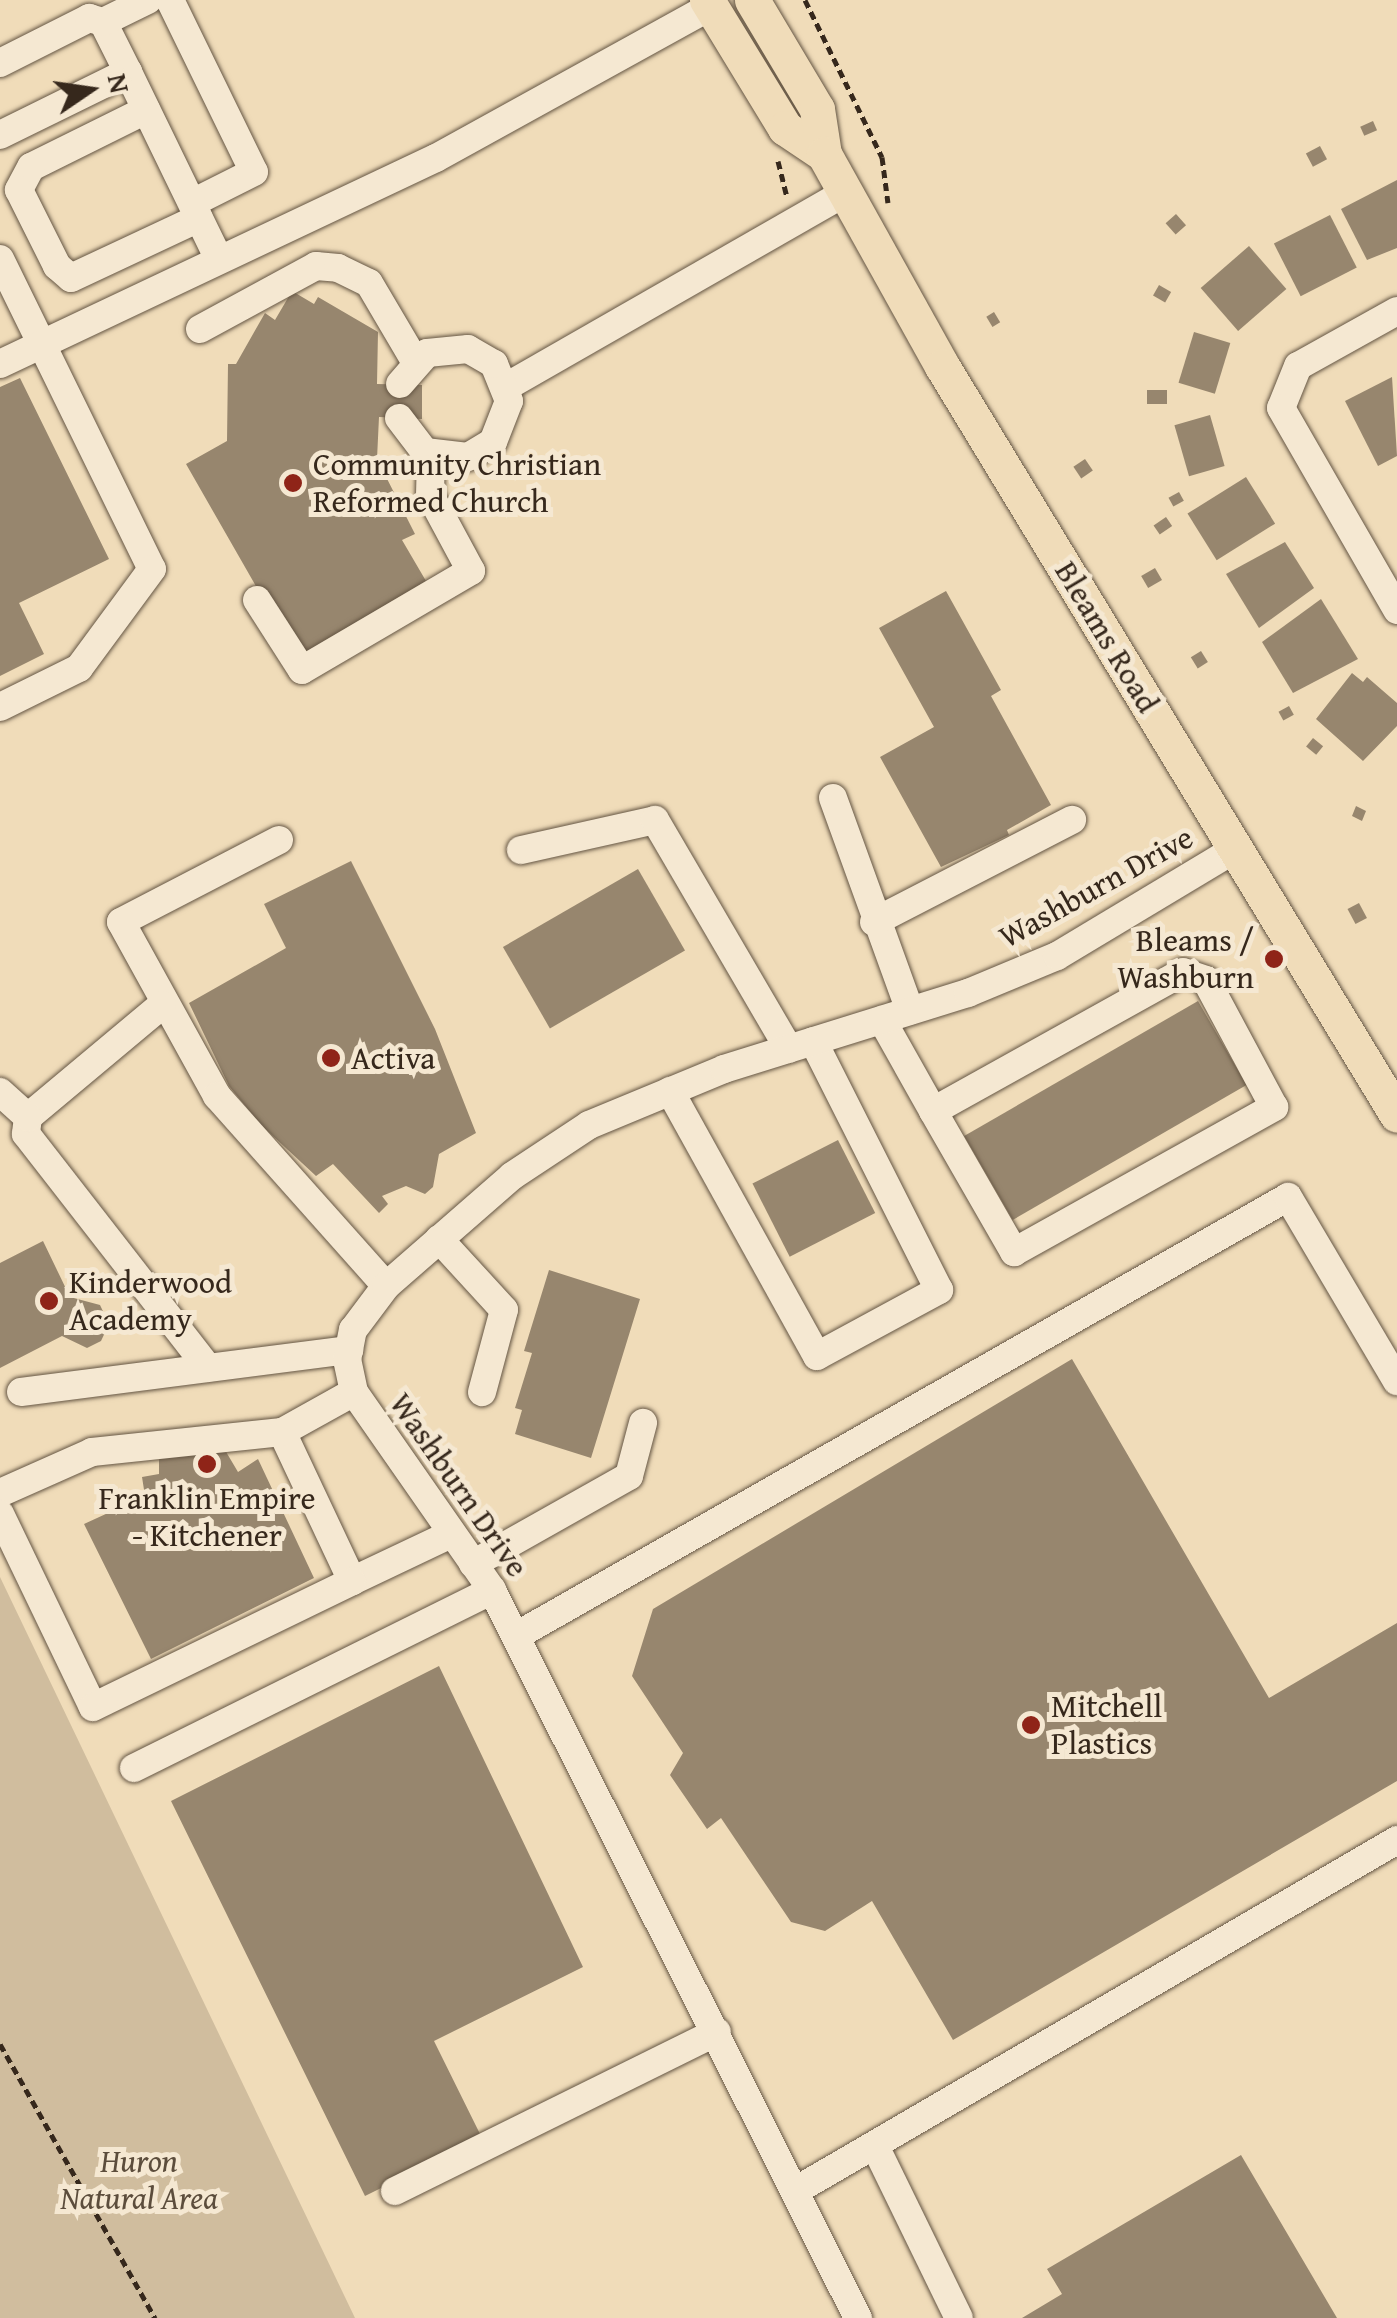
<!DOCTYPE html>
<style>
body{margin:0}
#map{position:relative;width:1397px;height:2318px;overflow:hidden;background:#f0dcb9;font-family:"Gentium Book Plus",serif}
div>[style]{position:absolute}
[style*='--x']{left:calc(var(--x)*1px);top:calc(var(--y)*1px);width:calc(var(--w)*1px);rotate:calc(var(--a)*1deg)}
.green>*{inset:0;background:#d0bd9e}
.building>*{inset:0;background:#97866e;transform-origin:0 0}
.path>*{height:5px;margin-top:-2.5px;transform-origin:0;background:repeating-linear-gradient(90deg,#36281c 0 8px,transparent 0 13px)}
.roads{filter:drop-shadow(0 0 2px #645543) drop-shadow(0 0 2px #645543)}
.minor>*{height:28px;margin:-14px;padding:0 14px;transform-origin:14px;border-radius:14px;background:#f5e8d2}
.major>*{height:35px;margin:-17.5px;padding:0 17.5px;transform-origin:17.5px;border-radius:17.5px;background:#f0dcb9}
.dots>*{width:28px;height:28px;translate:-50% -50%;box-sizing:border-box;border:5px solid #f5e8d2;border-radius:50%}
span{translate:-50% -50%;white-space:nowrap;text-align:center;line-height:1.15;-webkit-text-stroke:10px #f5e8d2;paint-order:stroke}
.poi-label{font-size:32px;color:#36281c}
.left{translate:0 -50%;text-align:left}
.right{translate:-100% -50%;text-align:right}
.street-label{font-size:32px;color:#36281c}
.park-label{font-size:32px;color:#5c4d3c;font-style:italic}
.north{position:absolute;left:40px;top:40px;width:100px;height:100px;-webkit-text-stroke:8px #f5e8d2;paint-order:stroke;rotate:77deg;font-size:28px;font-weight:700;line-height:40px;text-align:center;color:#36281c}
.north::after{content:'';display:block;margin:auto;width:35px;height:45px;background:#36281c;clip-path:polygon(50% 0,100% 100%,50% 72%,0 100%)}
</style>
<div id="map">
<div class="green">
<i style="clip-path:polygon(0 1577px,355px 2318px,0 2318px)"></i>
</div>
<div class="building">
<i style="left:1373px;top:121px;width:10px;height:14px;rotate:66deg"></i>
<i style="left:1320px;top:146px;width:15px;height:16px;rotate:62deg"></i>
<i style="clip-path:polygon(1397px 180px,1397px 248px,1367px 260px,1341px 209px)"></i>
<i style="left:1176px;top:214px;width:15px;height:14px;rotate:48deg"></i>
<i style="left:1330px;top:215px;width:59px;height:63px;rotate:63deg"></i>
<i style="left:1249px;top:246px;width:57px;height:64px;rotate:49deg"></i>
<i style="left:1159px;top:285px;width:14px;height:12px;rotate:30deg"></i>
<i style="clip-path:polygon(292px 291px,314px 304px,318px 297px,378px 332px,377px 384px,422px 385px,422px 419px,379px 417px,377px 459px,415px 534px,402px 540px,426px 581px,297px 658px,186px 464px,227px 441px,228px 364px,236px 364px,265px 313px,275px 320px)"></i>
<i style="left:994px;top:312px;width:12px;height:9px;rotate:59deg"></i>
<i style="left:1194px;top:332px;width:38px;height:53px;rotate:17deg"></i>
<i style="clip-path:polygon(1392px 377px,1397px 456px,1378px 466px,1345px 401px)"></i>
<i style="clip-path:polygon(20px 378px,109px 559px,19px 603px,44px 654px,0 676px,0 387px)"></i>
<i style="left:1147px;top:390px;width:20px;height:14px"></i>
<i style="left:1210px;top:415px;width:53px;height:37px;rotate:74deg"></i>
<i style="left:1085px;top:459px;width:14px;height:14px;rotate:56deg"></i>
<i style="left:1246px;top:477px;width:55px;height:69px;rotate:58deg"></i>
<i style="left:1179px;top:492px;width:10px;height:12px;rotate:61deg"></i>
<i style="left:1166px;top:517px;width:11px;height:15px;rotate:56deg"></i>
<i style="clip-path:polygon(1285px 542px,1314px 588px,1259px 628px,1226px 574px)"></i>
<i style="left:1155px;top:568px;width:14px;height:16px;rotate:60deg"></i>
<i style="clip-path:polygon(946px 591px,1001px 690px,991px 696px,1051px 805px,1007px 830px,1009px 835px,941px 867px,880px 757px,934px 727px,879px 628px)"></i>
<i style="clip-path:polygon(1321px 599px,1358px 659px,1293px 693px,1262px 642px)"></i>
<i style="left:1201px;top:651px;width:13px;height:12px;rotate:58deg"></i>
<i style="clip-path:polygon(1352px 673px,1363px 682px,1367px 677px,1397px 703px,1397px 726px,1363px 761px,1316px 719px)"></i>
<i style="left:1289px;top:706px;width:10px;height:12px;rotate:61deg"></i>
<i style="left:1313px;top:738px;width:13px;height:11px;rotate:39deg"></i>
<i style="clip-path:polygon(1356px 806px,1366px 811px,1362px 821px,1352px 816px)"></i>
<i style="clip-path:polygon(351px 861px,435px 1029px,476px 1133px,439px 1154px,433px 1187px,425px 1194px,406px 1186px,382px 1196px,388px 1204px,379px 1213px,333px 1164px,316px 1176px,260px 1124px,229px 1086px,189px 1003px,286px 948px,264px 904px)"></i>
<i style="left:638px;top:869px;width:94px;height:156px;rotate:60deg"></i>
<i style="left:1359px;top:903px;width:17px;height:13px;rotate:62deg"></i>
<i style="left:1198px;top:1001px;width:97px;height:270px;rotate:60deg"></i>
<i style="left:838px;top:1140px;width:82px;height:96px;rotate:63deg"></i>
<i style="clip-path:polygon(43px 1241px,70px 1297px,100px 1305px,109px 1324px,101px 1341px,87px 1348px,62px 1336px,0 1368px,0 1263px)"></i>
<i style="clip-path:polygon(549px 1270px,640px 1299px,591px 1458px,515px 1434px,522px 1410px,515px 1408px,532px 1353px,524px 1351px)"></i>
<i style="clip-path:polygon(1072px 1359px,1269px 1698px,1397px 1623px,1397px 1781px,953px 2040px,872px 1901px,825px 1931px,791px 1922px,721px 1818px,707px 1829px,670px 1775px,683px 1753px,632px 1676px,653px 1609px)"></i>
<i style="clip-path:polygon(222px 1445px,238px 1472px,258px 1459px,314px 1578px,151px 1659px,84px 1524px,145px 1496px,142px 1477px,159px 1474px,159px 1456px)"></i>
<i style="clip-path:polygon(439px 1666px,583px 1967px,434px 2041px,482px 2138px,365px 2196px,171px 1801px)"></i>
<i style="clip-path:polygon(1241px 2155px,1337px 2318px,1022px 2318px,1062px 2294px,1047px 2269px)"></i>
</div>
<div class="path">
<i style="--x:805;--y:0;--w:175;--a:63.9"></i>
<i style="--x:882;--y:157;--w:46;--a:82.6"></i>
<i style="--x:778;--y:161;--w:38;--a:76"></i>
<i style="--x:0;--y:2044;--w:315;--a:60.5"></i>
</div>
<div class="roads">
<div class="minor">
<i style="--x:170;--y:0;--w:191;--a:64"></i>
<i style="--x:254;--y:172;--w:69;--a:153.4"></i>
<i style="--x:0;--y:63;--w:100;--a:-26.8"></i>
<i style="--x:89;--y:18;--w:15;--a:16"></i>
<i style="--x:128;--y:72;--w:56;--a:-116.6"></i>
<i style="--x:103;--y:22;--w:50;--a:-26.1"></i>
<i style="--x:146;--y:110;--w:128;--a:153.6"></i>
<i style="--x:31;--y:167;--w:26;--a:118"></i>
<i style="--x:19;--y:190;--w:85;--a:63.4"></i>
<i style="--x:57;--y:266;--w:18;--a:41"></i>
<i style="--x:71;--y:278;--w:141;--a:-25.1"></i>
<i style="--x:0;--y:135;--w:143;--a:-26.2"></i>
<i style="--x:128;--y:72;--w:206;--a:64.1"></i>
<i style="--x:0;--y:259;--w:345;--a:63.9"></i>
<i style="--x:152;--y:569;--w:123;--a:126.4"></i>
<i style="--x:79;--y:668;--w:88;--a:153.7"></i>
<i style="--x:1397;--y:311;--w:113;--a:150.9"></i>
<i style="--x:1298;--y:366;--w:45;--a:112"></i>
<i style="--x:1281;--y:408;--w:233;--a:60.1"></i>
<i style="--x:200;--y:329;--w:132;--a:-28.5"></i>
<i style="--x:316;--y:266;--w:22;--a:5"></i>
<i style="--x:338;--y:268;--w:34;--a:26"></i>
<i style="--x:369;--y:283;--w:91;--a:59.5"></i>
<i style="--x:0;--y:364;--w:482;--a:-25.3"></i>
<i style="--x:436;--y:158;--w:314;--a:-28.9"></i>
<i style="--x:506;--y:387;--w:391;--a:-29.8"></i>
<i style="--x:399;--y:418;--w:43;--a:52.6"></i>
<i style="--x:425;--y:452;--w:43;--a:6.6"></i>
<i style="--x:468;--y:457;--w:29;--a:-31"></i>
<i style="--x:493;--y:442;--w:44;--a:-68.7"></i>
<i style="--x:509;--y:401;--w:40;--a:-112"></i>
<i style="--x:494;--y:364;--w:30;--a:-150"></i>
<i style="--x:468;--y:349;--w:41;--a:174.4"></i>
<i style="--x:427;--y:353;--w:41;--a:131.1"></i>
<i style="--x:257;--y:600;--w:83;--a:57.3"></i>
<i style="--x:302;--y:670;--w:196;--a:-30.4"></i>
<i style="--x:471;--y:571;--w:86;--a:-118.3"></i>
<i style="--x:430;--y:495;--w:41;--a:-88.6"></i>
<i style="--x:833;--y:798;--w:226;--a:70.1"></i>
<i style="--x:279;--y:840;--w:178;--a:152.6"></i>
<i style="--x:121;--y:922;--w:199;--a:61.1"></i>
<i style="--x:217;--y:1096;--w:254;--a:48.3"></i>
<i style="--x:521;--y:850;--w:137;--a:-12.6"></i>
<i style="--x:655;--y:820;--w:265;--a:59.7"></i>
<i style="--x:874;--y:922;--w:223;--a:-27.3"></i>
<i style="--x:162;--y:1005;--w:175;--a:140.1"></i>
<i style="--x:28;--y:1117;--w:17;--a:97"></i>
<i style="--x:26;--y:1134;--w:296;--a:52.1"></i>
<i style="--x:882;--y:1020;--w:104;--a:60.7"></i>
<i style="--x:933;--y:1111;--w:163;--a:60.1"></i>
<i style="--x:1014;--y:1252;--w:298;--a:-29.1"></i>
<i style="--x:1274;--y:1107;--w:144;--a:-118.2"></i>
<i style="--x:1206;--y:980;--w:24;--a:-161"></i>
<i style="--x:1183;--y:972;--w:286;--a:150.9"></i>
<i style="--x:670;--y:1091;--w:303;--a:61"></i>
<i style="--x:817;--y:1356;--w:139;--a:-28.4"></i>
<i style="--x:939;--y:1290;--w:279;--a:-116.8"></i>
<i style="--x:0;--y:1092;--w:38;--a:42"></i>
<i style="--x:439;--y:1239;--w:96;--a:47.5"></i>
<i style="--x:504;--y:1310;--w:85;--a:105"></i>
<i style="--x:21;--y:1392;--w:331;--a:-7.3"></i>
<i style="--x:354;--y:1392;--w:82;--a:150.9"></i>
<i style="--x:282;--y:1432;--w:165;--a:64.8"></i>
<i style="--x:352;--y:1581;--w:110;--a:-25.4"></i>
<i style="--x:0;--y:1493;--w:101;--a:-24"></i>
<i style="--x:92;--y:1452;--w:191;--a:-6"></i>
<i style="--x:0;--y:1514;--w:214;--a:64.3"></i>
<i style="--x:93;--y:1707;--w:288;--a:-25.9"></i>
<i style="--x:473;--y:1564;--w:179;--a:-29.4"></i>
<i style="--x:629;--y:1476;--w:55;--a:-75.2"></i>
<i style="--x:516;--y:1636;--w:888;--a:-29.62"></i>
<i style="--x:1288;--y:1197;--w:214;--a:59.4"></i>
<i style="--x:134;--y:1768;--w:400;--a:-26.4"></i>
<i style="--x:875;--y:2146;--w:191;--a:64"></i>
<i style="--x:395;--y:2191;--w:359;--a:-26.3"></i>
<i style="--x:795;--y:2191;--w:697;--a:-30.24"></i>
<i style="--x:858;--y:2318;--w:815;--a:-116.69"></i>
<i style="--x:492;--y:1590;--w:241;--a:-124.9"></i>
<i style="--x:354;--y:1392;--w:33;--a:-102"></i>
<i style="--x:347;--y:1360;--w:31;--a:-79"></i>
<i style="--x:353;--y:1330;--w:55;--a:-53.1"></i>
<i style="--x:386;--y:1286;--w:167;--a:-41.1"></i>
<i style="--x:512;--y:1176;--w:92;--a:-33.5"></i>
<i style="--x:589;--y:1125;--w:146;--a:-22.5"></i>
<i style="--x:724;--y:1069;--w:256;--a:-17.3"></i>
<i style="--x:968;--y:993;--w:96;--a:-22.6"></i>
<i style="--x:1057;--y:956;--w:208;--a:-31"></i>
</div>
<div class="major">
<i style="--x:707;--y:0;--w:150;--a:58.6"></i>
<i style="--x:785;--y:128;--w:47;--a:33.7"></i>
<i style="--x:752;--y:0;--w:127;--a:59.2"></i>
<i style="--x:817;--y:109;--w:46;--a:81.2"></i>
<i style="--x:824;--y:154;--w:243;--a:60.9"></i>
<i style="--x:942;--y:366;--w:876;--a:58.72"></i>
</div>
</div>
<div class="dots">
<i style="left:293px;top:483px;background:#8f2418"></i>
<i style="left:1274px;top:959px;background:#8f2418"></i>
<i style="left:331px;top:1058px;background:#8f2418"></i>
<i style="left:49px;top:1301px;background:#8f2418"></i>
<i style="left:207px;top:1464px;background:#8f2418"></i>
<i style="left:1031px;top:1725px;background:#8f2418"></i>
</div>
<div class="poi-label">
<span class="left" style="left:313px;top:483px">Community Christian<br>Reformed Church</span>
<span class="right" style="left:1254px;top:959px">Bleams /<br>Washburn</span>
<span class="left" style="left:351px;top:1058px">Activa</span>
<span class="left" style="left:69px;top:1301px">Kinderwood<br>Academy</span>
<span style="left:207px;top:1517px">Franklin Empire<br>- Kitchener</span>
<span class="left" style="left:1051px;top:1725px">Mitchell<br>Plastics</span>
</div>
<div class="street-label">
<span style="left:1107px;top:637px;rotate:59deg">Bleams Road</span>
<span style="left:1096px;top:887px;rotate:-29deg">Washburn Drive</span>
<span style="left:459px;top:1485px;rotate:55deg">Washburn Drive</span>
</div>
<div class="park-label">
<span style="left:139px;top:2180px">Huron<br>Natural Area</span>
</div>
<div class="north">N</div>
</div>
